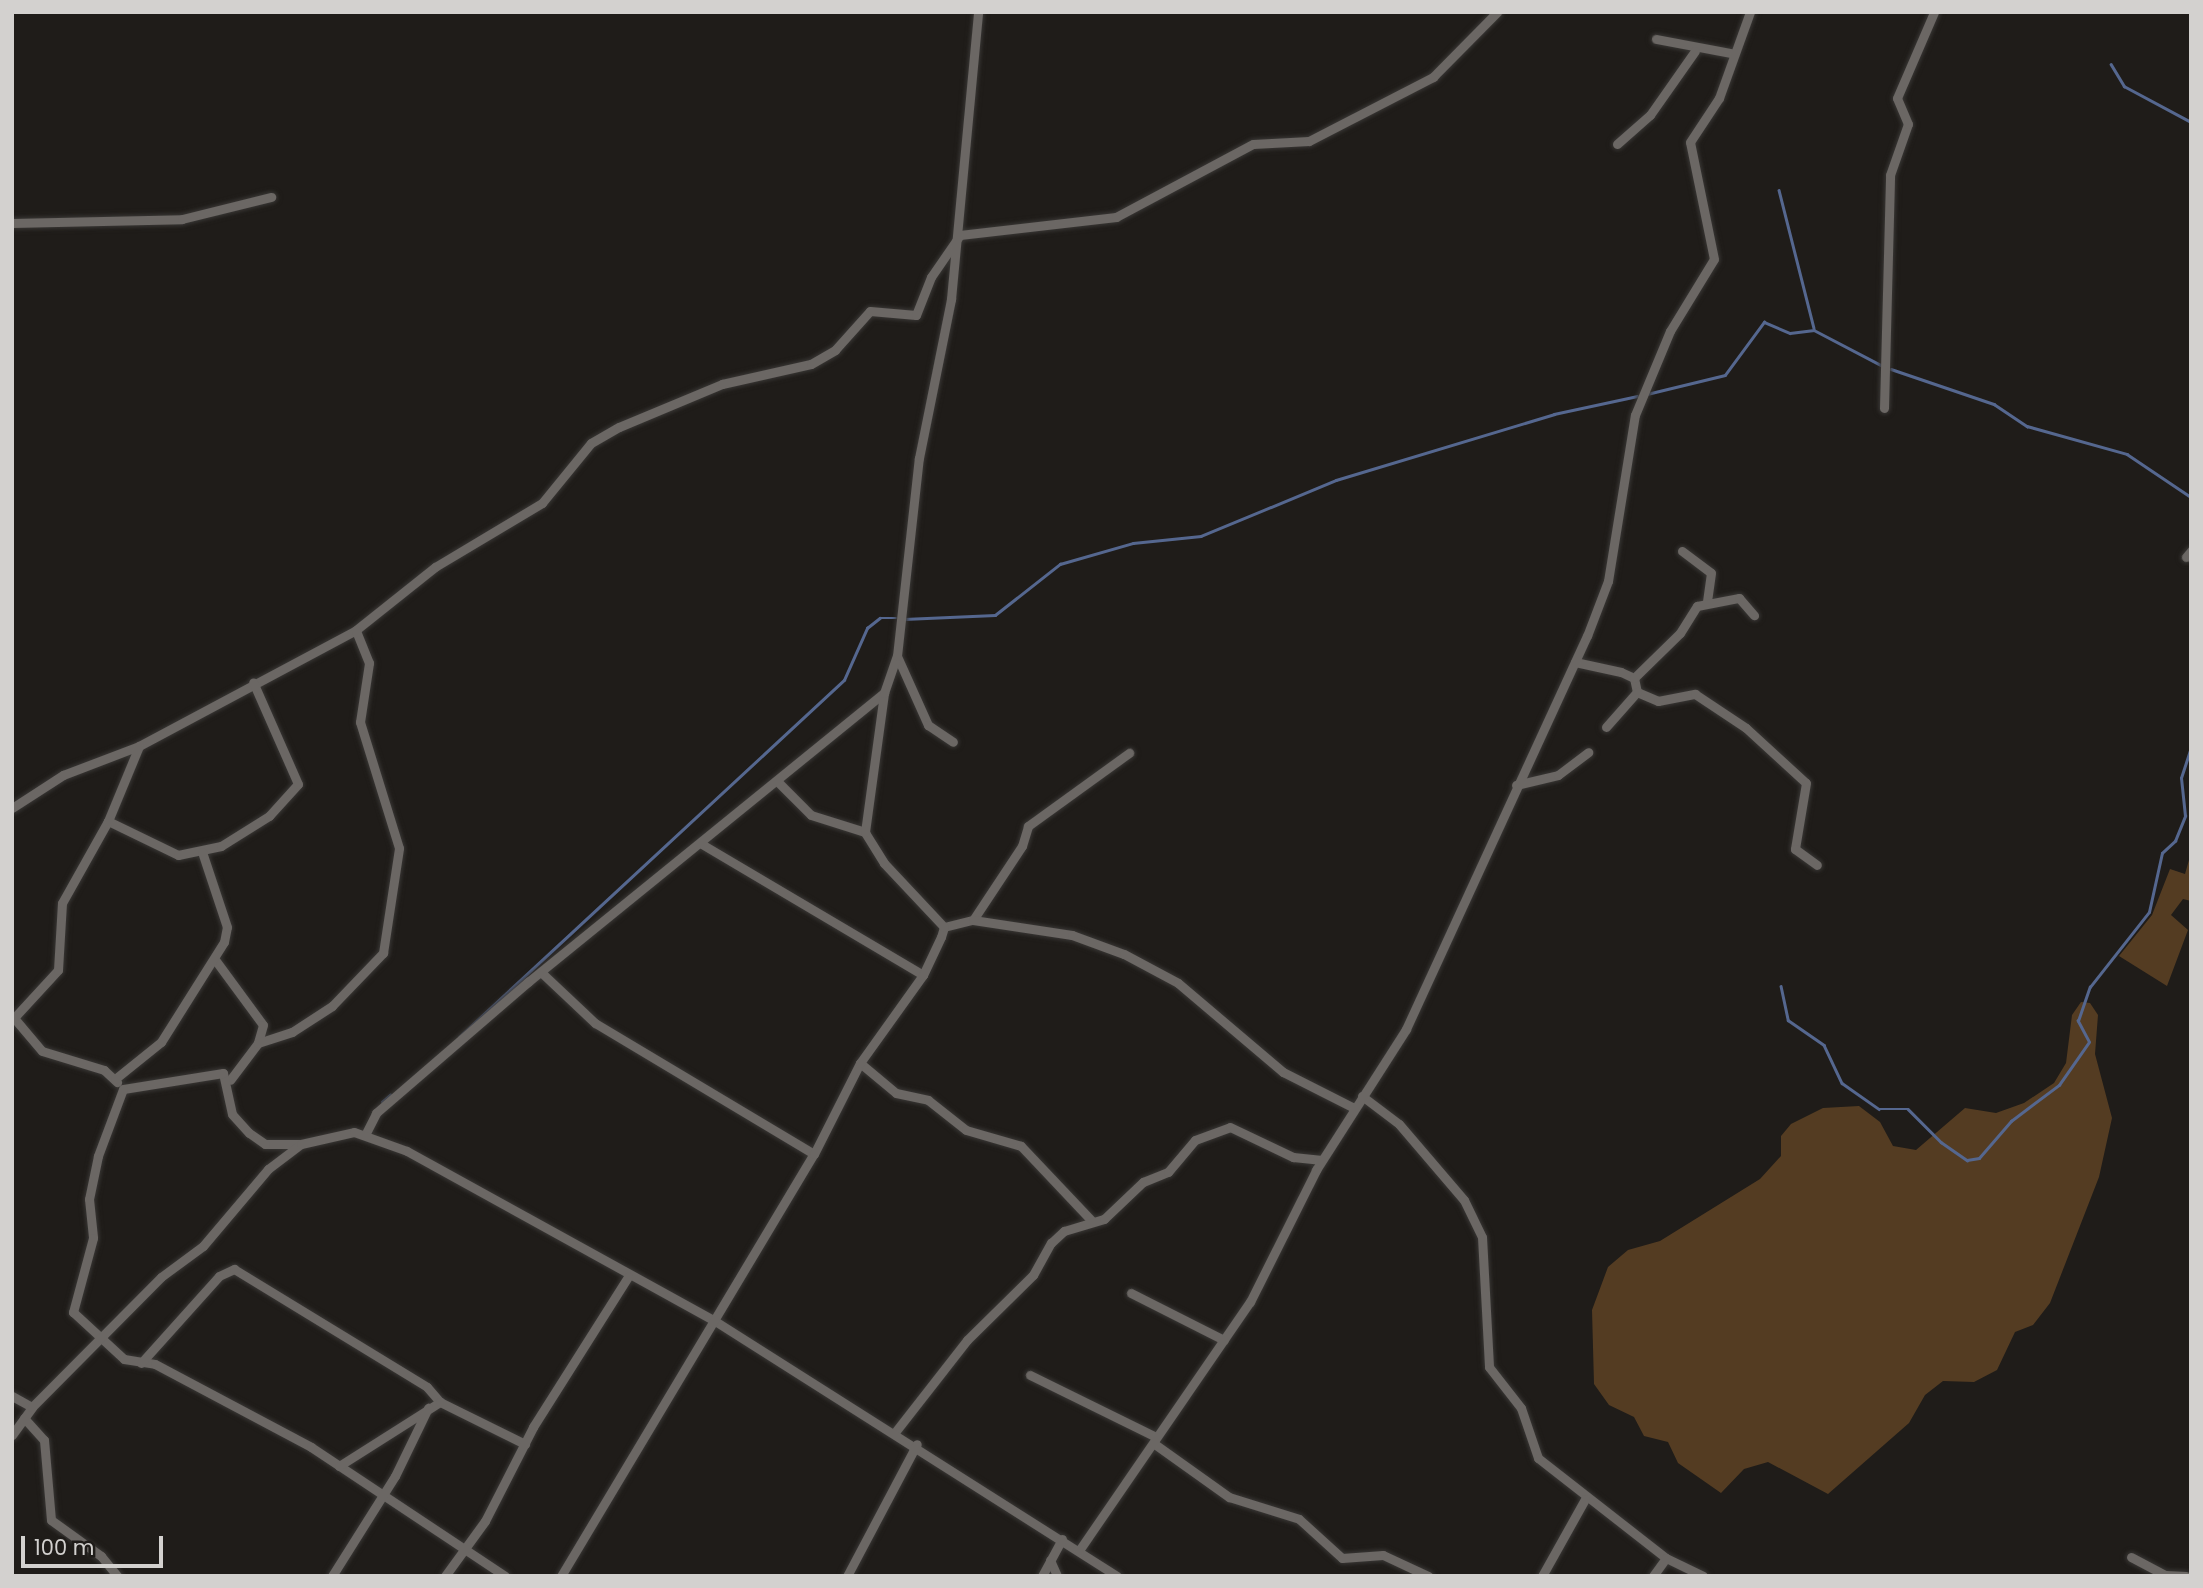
<!DOCTYPE html>
<style>
body{margin:0}
#map{position:relative;width:2203px;height:1588px;overflow:hidden;background:#1f1c19;font-family:Poppins,sans-serif}
div>[style]{position:absolute}
[style*='--x']{left:calc(var(--x)*1px);top:calc(var(--y)*1px);width:calc(var(--w)*1px);rotate:calc(var(--a)*1deg)}
.green>*{inset:0;background:#543c22}
.stream>*{height:2.5px;margin:-1.25px;padding:0 1.25px;transform-origin:1.25px;border-radius:1.25px;background:#55678f}
.roads{filter:drop-shadow(0 0 2px #393735) drop-shadow(0 0 2px #393735)}
.minor>*{height:9px;margin:-4.5px;padding:0 4.5px;transform-origin:4.5px;border-radius:4.5px;background:#6b6764}
span{translate:-50% -50%;white-space:nowrap;text-align:center;line-height:1.15;-webkit-text-stroke:7px #1f1c19;paint-order:stroke}
.frame{position:absolute;inset:0;border:14px solid #d3d1cf;pointer-events:none}
.scale{position:absolute;left:21px;top:1536px;width:142px;height:32px;box-sizing:border-box;border:4px solid #d3d1cf;border-top:0;padding-left:9px;font-size:21px;line-height:24px;white-space:nowrap;color:#d3d1cf;-webkit-text-stroke:5px #1f1c19;paint-order:stroke}
</style>
<div id="map">
<div class="green">
<i style="clip-path:polygon(2191px 853px,2191px 901px,2183px 899px,2171px 915px,2188px 930px,2167px 986px,2119px 956px,2152px 915px,2170px 869px,2185px 874px)"></i>
<i style="clip-path:polygon(2081px 1002px,2090px 1003px,2098px 1015px,2095px 1054px,2112px 1118px,2099px 1177px,2050px 1303px,2033px 1325px,2015px 1332px,1997px 1370px,1974px 1382px,1943px 1381px,1925px 1395px,1909px 1423px,1828px 1494px,1768px 1462px,1744px 1469px,1721px 1493px,1678px 1463px,1668px 1442px,1644px 1436px,1634px 1417px,1609px 1405px,1594px 1384px,1592px 1310px,1608px 1267px,1628px 1250px,1660px 1241px,1760px 1179px,1781px 1156px,1781px 1136px,1791px 1124px,1823px 1108px,1859px 1106px,1880px 1122px,1893px 1146px,1916px 1150px,1965px 1108px,1996px 1113px,2024px 1103px,2054px 1083px,2066px 1063px,2072px 1015px)"></i>
</div>
<div class="stream">
<i style="--x:2111;--y:64;--w:26;--a:59"></i>
<i style="--x:2124;--y:86;--w:76;--a:28.2"></i>
<i style="--x:1779;--y:190;--w:142;--a:75.8"></i>
<i style="--x:1891;--y:369;--w:109;--a:18.8"></i>
<i style="--x:1994;--y:404;--w:40;--a:34"></i>
<i style="--x:2027;--y:426;--w:104;--a:15.6"></i>
<i style="--x:2127;--y:454;--w:77;--a:33.9"></i>
<i style="--x:1647;--y:394;--w:80;--a:-13.7"></i>
<i style="--x:1725;--y:375;--w:66;--a:-53.7"></i>
<i style="--x:1764;--y:322;--w:28;--a:23"></i>
<i style="--x:1790;--y:333;--w:24;--a:-7"></i>
<i style="--x:1814;--y:330;--w:78;--a:27.6"></i>
<i style="--x:904;--y:619;--w:91;--a:-2.5"></i>
<i style="--x:995;--y:615;--w:83;--a:-38.1"></i>
<i style="--x:1060;--y:564;--w:76;--a:-16"></i>
<i style="--x:1133;--y:543;--w:68;--a:-5.9"></i>
<i style="--x:1201;--y:536;--w:146;--a:-22.5"></i>
<i style="--x:1336;--y:480;--w:228;--a:-16.8"></i>
<i style="--x:1554;--y:414;--w:85;--a:-12.2"></i>
<i style="--x:1781;--y:986;--w:35;--a:78"></i>
<i style="--x:1788;--y:1020;--w:44;--a:34.8"></i>
<i style="--x:1824;--y:1045;--w:42;--a:64.7"></i>
<i style="--x:1842;--y:1083;--w:45;--a:35.1"></i>
<i style="--x:1879;--y:1109;--w:29;--a:0"></i>
<i style="--x:1908;--y:1109;--w:47;--a:45"></i>
<i style="--x:1941;--y:1142;--w:32;--a:35"></i>
<i style="--x:1967;--y:1160;--w:12;--a:-9"></i>
<i style="--x:1979;--y:1158;--w:49;--a:-49.1"></i>
<i style="--x:2011;--y:1121;--w:60;--a:-36.9"></i>
<i style="--x:2059;--y:1085;--w:52;--a:-55.1"></i>
<i style="--x:2089;--y:1042;--w:24;--a:-118"></i>
<i style="--x:2078;--y:1021;--w:36;--a:-71"></i>
<i style="--x:2090;--y:987;--w:95;--a:-51.8"></i>
<i style="--x:2149;--y:912;--w:60;--a:-77.6"></i>
<i style="--x:2162;--y:853;--w:18;--a:-43"></i>
<i style="--x:2175;--y:841;--w:27;--a:-68"></i>
<i style="--x:2185;--y:816;--w:38;--a:-96"></i>
<i style="--x:2181;--y:778;--w:33;--a:-72"></i>
<i style="--x:459;--y:1037;--w:525;--a:-42.84"></i>
<i style="--x:844;--y:680;--w:57;--a:-66.1"></i>
<i style="--x:867;--y:628;--w:16;--a:-38"></i>
<i style="--x:880;--y:618;--w:16;--a:0"></i>
<i style="--x:382;--y:1102;--w:11;--a:-41"></i>
</div>
<div class="roads">
<div class="minor">
<i style="--x:1656;--y:39;--w:76;--a:10.6"></i>
<i style="--x:1617;--y:144;--w:44;--a:-41.3"></i>
<i style="--x:1650;--y:115;--w:78;--a:-54.9"></i>
<i style="--x:12;--y:223;--w:170;--a:-1.3"></i>
<i style="--x:182;--y:219;--w:92;--a:-13.9"></i>
<i style="--x:1884;--y:408;--w:233;--a:-88.5"></i>
<i style="--x:1890;--y:175;--w:54;--a:-70.6"></i>
<i style="--x:1908;--y:124;--w:28;--a:-113"></i>
<i style="--x:1897;--y:98;--w:94;--a:-66.7"></i>
<i style="--x:1682;--y:551;--w:36;--a:37"></i>
<i style="--x:1711;--y:573;--w:30;--a:98"></i>
<i style="--x:2186;--y:557;--w:8;--a:-50"></i>
<i style="--x:897;--y:656;--w:76;--a:65.8"></i>
<i style="--x:928;--y:725;--w:30;--a:34"></i>
<i style="--x:1575;--y:662;--w:47;--a:12.3"></i>
<i style="--x:1621;--y:672;--w:14;--a:25"></i>
<i style="--x:1634;--y:678;--w:14;--a:78"></i>
<i style="--x:1637;--y:692;--w:23;--a:23"></i>
<i style="--x:1658;--y:701;--w:38;--a:-11"></i>
<i style="--x:1695;--y:694;--w:61;--a:33.7"></i>
<i style="--x:1746;--y:728;--w:81;--a:42.5"></i>
<i style="--x:1806;--y:783;--w:67;--a:99.5"></i>
<i style="--x:1795;--y:849;--w:27;--a:36"></i>
<i style="--x:1634;--y:678;--w:64;--a:-44.4"></i>
<i style="--x:1680;--y:633;--w:32;--a:-58"></i>
<i style="--x:1697;--y:606;--w:43;--a:-10.8"></i>
<i style="--x:1739;--y:598;--w:23;--a:49"></i>
<i style="--x:1606;--y:727;--w:47;--a:-48.5"></i>
<i style="--x:779;--y:783;--w:45;--a:45"></i>
<i style="--x:811;--y:815;--w:57;--a:17.5"></i>
<i style="--x:1516;--y:785;--w:43;--a:-13.4"></i>
<i style="--x:1558;--y:775;--w:38;--a:-37"></i>
<i style="--x:12;--y:808;--w:61;--a:-32.9"></i>
<i style="--x:63;--y:775;--w:81;--a:-20.9"></i>
<i style="--x:139;--y:746;--w:246;--a:-28.1"></i>
<i style="--x:356;--y:630;--w:101;--a:-38.6"></i>
<i style="--x:435;--y:567;--w:125;--a:-30.9"></i>
<i style="--x:542;--y:503;--w:77;--a:-50.8"></i>
<i style="--x:591;--y:443;--w:32;--a:-30"></i>
<i style="--x:619;--y:427;--w:112;--a:-22.7"></i>
<i style="--x:722;--y:384;--w:91;--a:-12.7"></i>
<i style="--x:811;--y:364;--w:28;--a:-30"></i>
<i style="--x:835;--y:350;--w:52;--a:-48.1"></i>
<i style="--x:870;--y:311;--w:46;--a:5"></i>
<i style="--x:916;--y:315;--w:41;--a:-68.5"></i>
<i style="--x:931;--y:277;--w:51;--a:-55.4"></i>
<i style="--x:960;--y:235;--w:157;--a:-6.6"></i>
<i style="--x:1116;--y:217;--w:155;--a:-28.1"></i>
<i style="--x:1253;--y:144;--w:56;--a:-3.1"></i>
<i style="--x:1309;--y:141;--w:140;--a:-27.3"></i>
<i style="--x:1433;--y:77;--w:91;--a:-45.4"></i>
<i style="--x:108;--y:821;--w:78;--a:25.9"></i>
<i style="--x:178;--y:855;--w:44;--a:-11.8"></i>
<i style="--x:221;--y:846;--w:57;--a:-32"></i>
<i style="--x:269;--y:816;--w:43;--a:-47.8"></i>
<i style="--x:298;--y:784;--w:111;--a:-113.8"></i>
<i style="--x:700;--y:843;--w:259;--a:30.6"></i>
<i style="--x:973;--y:920;--w:89;--a:-56.5"></i>
<i style="--x:1022;--y:846;--w:21;--a:-73"></i>
<i style="--x:1028;--y:826;--w:125;--a:-35.9"></i>
<i style="--x:944;--y:927;--w:30;--a:-14"></i>
<i style="--x:973;--y:920;--w:100;--a:8.6"></i>
<i style="--x:1072;--y:935;--w:55;--a:20.1"></i>
<i style="--x:1124;--y:954;--w:61;--a:28.2"></i>
<i style="--x:1178;--y:983;--w:138;--a:40.3"></i>
<i style="--x:1283;--y:1072;--w:77;--a:26.9"></i>
<i style="--x:216;--y:961;--w:79;--a:53.7"></i>
<i style="--x:263;--y:1025;--w:19;--a:106"></i>
<i style="--x:258;--y:1043;--w:46;--a:127.1"></i>
<i style="--x:542;--y:973;--w:73;--a:43.3"></i>
<i style="--x:595;--y:1023;--w:255;--a:30.9"></i>
<i style="--x:14;--y:1018;--w:43;--a:49.7"></i>
<i style="--x:42;--y:1051;--w:65;--a:17"></i>
<i style="--x:104;--y:1070;--w:18;--a:43"></i>
<i style="--x:12;--y:1020;--w:68;--a:-47.4"></i>
<i style="--x:58;--y:970;--w:67;--a:-86.6"></i>
<i style="--x:62;--y:903;--w:94;--a:-60.7"></i>
<i style="--x:108;--y:821;--w:81;--a:-67.5"></i>
<i style="--x:258;--y:1043;--w:36;--a:-18"></i>
<i style="--x:292;--y:1032;--w:48;--a:-33"></i>
<i style="--x:332;--y:1006;--w:74;--a:-46.1"></i>
<i style="--x:383;--y:953;--w:106;--a:-81.3"></i>
<i style="--x:399;--y:848;--w:132;--a:-107.2"></i>
<i style="--x:360;--y:722;--w:60;--a:-81.3"></i>
<i style="--x:369;--y:663;--w:35;--a:-112"></i>
<i style="--x:860;--y:1063;--w:47;--a:39.8"></i>
<i style="--x:896;--y:1093;--w:33;--a:12"></i>
<i style="--x:928;--y:1100;--w:48;--a:38.3"></i>
<i style="--x:966;--y:1130;--w:57;--a:16.2"></i>
<i style="--x:1021;--y:1146;--w:103;--a:46.6"></i>
<i style="--x:115;--y:1079;--w:59;--a:-38.8"></i>
<i style="--x:161;--y:1042;--w:118;--a:-57.8"></i>
<i style="--x:224;--y:942;--w:15;--a:-79"></i>
<i style="--x:227;--y:927;--w:79;--a:-108.4"></i>
<i style="--x:1362;--y:1096;--w:46;--a:37.1"></i>
<i style="--x:1399;--y:1124;--w:100;--a:49.5"></i>
<i style="--x:1464;--y:1200;--w:41;--a:64.1"></i>
<i style="--x:1482;--y:1237;--w:130;--a:86.9"></i>
<i style="--x:1489;--y:1367;--w:52;--a:52"></i>
<i style="--x:1521;--y:1408;--w:53;--a:71.2"></i>
<i style="--x:1538;--y:1458;--w:162;--a:38"></i>
<i style="--x:1666;--y:1558;--w:41;--a:25.9"></i>
<i style="--x:365;--y:1135;--w:25;--a:-63"></i>
<i style="--x:376;--y:1113;--w:201;--a:-40.8"></i>
<i style="--x:528;--y:982;--w:459;--a:-39.1"></i>
<i style="--x:299;--y:1144;--w:34;--a:180"></i>
<i style="--x:265;--y:1144;--w:19;--a:-145"></i>
<i style="--x:249;--y:1133;--w:25;--a:-132"></i>
<i style="--x:232;--y:1114;--w:42;--a:-102.4"></i>
<i style="--x:223;--y:1073;--w:101;--a:170.9"></i>
<i style="--x:123;--y:1089;--w:72;--a:110.5"></i>
<i style="--x:98;--y:1156;--w:44;--a:101.8"></i>
<i style="--x:89;--y:1199;--w:39;--a:84"></i>
<i style="--x:93;--y:1238;--w:77;--a:105.1"></i>
<i style="--x:73;--y:1312;--w:69;--a:42.7"></i>
<i style="--x:124;--y:1359;--w:31;--a:9"></i>
<i style="--x:155;--y:1364;--w:177;--a:28"></i>
<i style="--x:311;--y:1447;--w:233;--a:33.6"></i>
<i style="--x:1131;--y:1293;--w:104;--a:26.8"></i>
<i style="--x:141;--y:1363;--w:117;--a:-48.1"></i>
<i style="--x:219;--y:1276;--w:17;--a:-25"></i>
<i style="--x:234;--y:1269;--w:226;--a:31.4"></i>
<i style="--x:427;--y:1387;--w:20;--a:49"></i>
<i style="--x:1030;--y:1375;--w:140;--a:26.2"></i>
<i style="--x:12;--y:1396;--w:23;--a:29"></i>
<i style="--x:24;--y:1418;--w:30;--a:48"></i>
<i style="--x:44;--y:1440;--w:80;--a:85"></i>
<i style="--x:51;--y:1520;--w:62;--a:35.8"></i>
<i style="--x:101;--y:1556;--w:26;--a:51"></i>
<i style="--x:896;--y:1431;--w:115;--a:-52"></i>
<i style="--x:967;--y:1340;--w:93;--a:-44.6"></i>
<i style="--x:1033;--y:1275;--w:37;--a:-61"></i>
<i style="--x:1051;--y:1243;--w:18;--a:-43"></i>
<i style="--x:1064;--y:1231;--w:42;--a:-16.7"></i>
<i style="--x:1104;--y:1219;--w:54;--a:-43.5"></i>
<i style="--x:1143;--y:1182;--w:27;--a:-22"></i>
<i style="--x:1168;--y:1172;--w:42;--a:-49.8"></i>
<i style="--x:1195;--y:1140;--w:37;--a:-20"></i>
<i style="--x:1230;--y:1127;--w:70;--a:25.5"></i>
<i style="--x:1293;--y:1157;--w:29;--a:6"></i>
<i style="--x:12;--y:1435;--w:34;--a:-54"></i>
<i style="--x:32;--y:1407;--w:183;--a:-45.2"></i>
<i style="--x:161;--y:1277;--w:52;--a:-36.4"></i>
<i style="--x:203;--y:1246;--w:101;--a:-49.8"></i>
<i style="--x:268;--y:1169;--w:41;--a:-37.1"></i>
<i style="--x:301;--y:1144;--w:54;--a:-12.8"></i>
<i style="--x:354;--y:1132;--w:56;--a:19.7"></i>
<i style="--x:407;--y:1151;--w:352;--a:28.9"></i>
<i style="--x:715;--y:1321;--w:476;--a:32.4"></i>
<i style="--x:1156;--y:1445;--w:90;--a:35.5"></i>
<i style="--x:1229;--y:1497;--w:73;--a:17.4"></i>
<i style="--x:1299;--y:1519;--w:58;--a:42.2"></i>
<i style="--x:1342;--y:1558;--w:41;--a:-4.2"></i>
<i style="--x:1383;--y:1555;--w:50;--a:25"></i>
<i style="--x:339;--y:1466;--w:120;--a:-32.4"></i>
<i style="--x:440;--y:1402;--w:95;--a:26.3"></i>
<i style="--x:1080;--y:1549;--w:300;--a:-55.5"></i>
<i style="--x:1250;--y:1302;--w:148;--a:-63.4"></i>
<i style="--x:1316;--y:1170;--w:167;--a:-57.4"></i>
<i style="--x:1406;--y:1029;--w:433;--a:-65.3"></i>
<i style="--x:1587;--y:636;--w:59;--a:-69.1"></i>
<i style="--x:1608;--y:581;--w:168;--a:-80.8"></i>
<i style="--x:1635;--y:415;--w:91;--a:-67.4"></i>
<i style="--x:1670;--y:331;--w:84;--a:-58.6"></i>
<i style="--x:1714;--y:259;--w:119;--a:-101.6"></i>
<i style="--x:1690;--y:142;--w:53;--a:-56.6"></i>
<i style="--x:1719;--y:98;--w:91;--a:-70.2"></i>
<i style="--x:2131;--y:1557;--w:38;--a:28"></i>
<i style="--x:2165;--y:1575;--w:21;--a:3"></i>
<i style="--x:1050;--y:1560;--w:17;--a:66"></i>
<i style="--x:332;--y:1576;--w:118;--a:-57.8"></i>
<i style="--x:395;--y:1476;--w:76;--a:-64.1"></i>
<i style="--x:445;--y:1576;--w:68;--a:-54"></i>
<i style="--x:485;--y:1521;--w:106;--a:-62.9"></i>
<i style="--x:533;--y:1427;--w:178;--a:-57.7"></i>
<i style="--x:561;--y:1576;--w:492;--a:-59.1"></i>
<i style="--x:814;--y:1154;--w:102;--a:-63.2"></i>
<i style="--x:860;--y:1063;--w:108;--a:-54.4"></i>
<i style="--x:923;--y:975;--w:42;--a:-64.7"></i>
<i style="--x:941;--y:937;--w:10;--a:-73"></i>
<i style="--x:944;--y:927;--w:88;--a:-133.2"></i>
<i style="--x:884;--y:863;--w:36;--a:-122"></i>
<i style="--x:865;--y:832;--w:140;--a:-82.2"></i>
<i style="--x:884;--y:693;--w:39;--a:-71"></i>
<i style="--x:897;--y:656;--w:199;--a:-83.7"></i>
<i style="--x:919;--y:458;--w:162;--a:-78.6"></i>
<i style="--x:951;--y:299;--w:288;--a:-84.6"></i>
<i style="--x:847;--y:1576;--w:149;--a:-62.1"></i>
<i style="--x:1042;--y:1576;--w:42;--a:-61.6"></i>
<i style="--x:1542;--y:1576;--w:88;--a:-60.8"></i>
<i style="--x:1653;--y:1576;--w:22;--a:-54"></i>
</div>
</div>
<div class="frame"></div>
<div class="scale">100 m</div>
</div>
